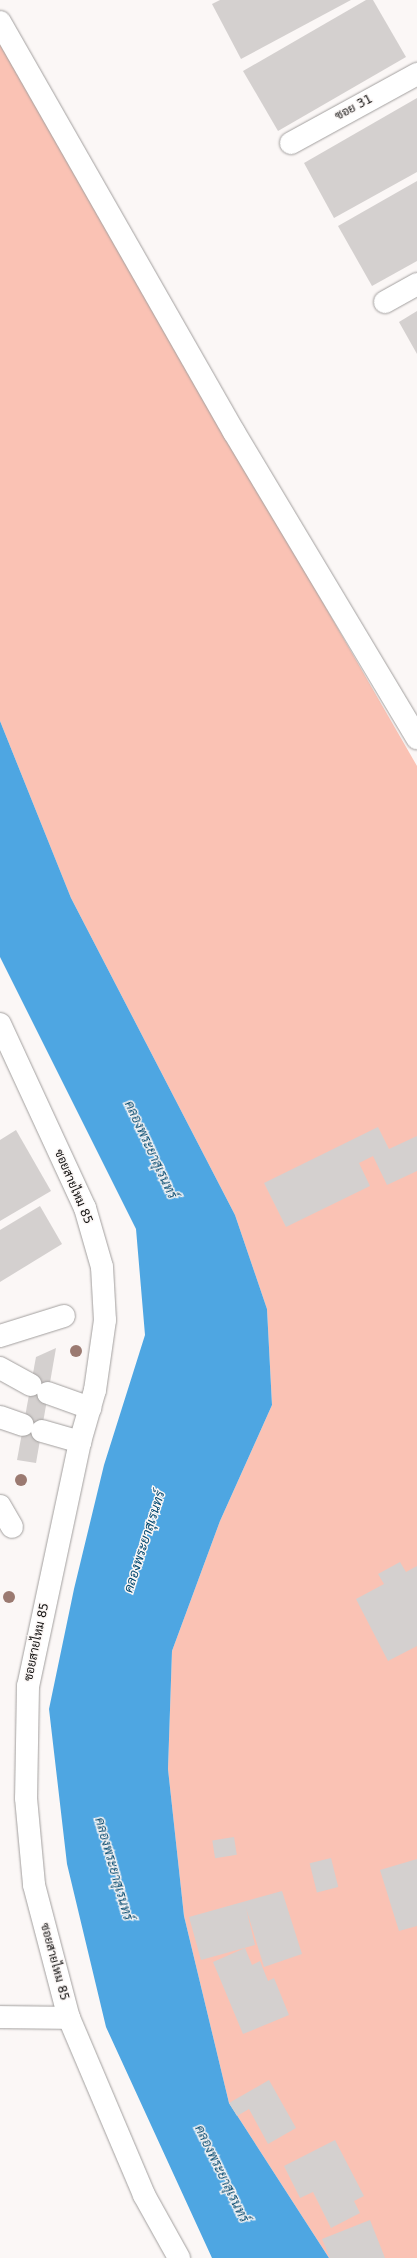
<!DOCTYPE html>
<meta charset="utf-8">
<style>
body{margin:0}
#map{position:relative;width:417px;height:2258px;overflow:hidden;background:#fbf7f6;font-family:"DejaVu Sans",Sarabun,sans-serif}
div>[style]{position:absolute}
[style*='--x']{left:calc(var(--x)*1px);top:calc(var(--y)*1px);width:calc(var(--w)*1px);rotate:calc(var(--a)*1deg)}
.green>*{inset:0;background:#fac2b4}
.water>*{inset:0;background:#4ea6e2}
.building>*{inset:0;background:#d4d0cf;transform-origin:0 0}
.roads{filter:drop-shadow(0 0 1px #a29f9e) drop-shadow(0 0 1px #a29f9e)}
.minor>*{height:22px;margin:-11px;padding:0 11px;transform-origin:11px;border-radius:11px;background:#fff}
.trees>*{width:12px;height:12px;margin:-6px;border-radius:50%;background:#9b7a71}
span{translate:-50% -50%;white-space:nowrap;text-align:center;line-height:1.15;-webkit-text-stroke:3px #fbf7f6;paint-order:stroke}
.street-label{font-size:12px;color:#121110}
.water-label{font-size:13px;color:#00476e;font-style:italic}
</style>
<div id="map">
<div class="green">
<i style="clip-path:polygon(0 41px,417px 766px,417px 2258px,329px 2258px,229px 2103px,184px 1916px,168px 1769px,172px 1651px,220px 1521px,272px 1405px,267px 1309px,235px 1215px,71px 898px,0 721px)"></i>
</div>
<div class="water">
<i style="clip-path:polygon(0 721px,71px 898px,235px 1215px,267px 1309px,272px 1405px,220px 1521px,172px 1651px,168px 1769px,184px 1916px,229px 2103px,329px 2258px,212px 2258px,106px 2027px,67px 1864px,49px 1709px,74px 1589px,104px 1465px,145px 1335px,136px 1229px,0 957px)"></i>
</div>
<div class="building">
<i style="clip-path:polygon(220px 0,351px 0,241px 59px,212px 4px)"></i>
<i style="clip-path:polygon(366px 0,373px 0,406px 57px,278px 131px,243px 71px)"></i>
<i style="clip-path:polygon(417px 98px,417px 172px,334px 218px,304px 163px)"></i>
<i style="clip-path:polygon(417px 181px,417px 261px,372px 286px,338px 226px)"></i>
<i style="clip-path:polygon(417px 311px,417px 354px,399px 322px)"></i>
<i style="clip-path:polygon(378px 1127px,389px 1149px,417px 1136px,417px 1171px,387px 1185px,373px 1156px,359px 1163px,370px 1186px,286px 1227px,264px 1183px)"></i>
<i style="clip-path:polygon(16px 1130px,51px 1191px,0 1221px,0 1140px)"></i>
<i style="clip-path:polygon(40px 1206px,62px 1244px,0 1282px,0 1230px)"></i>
<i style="clip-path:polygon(56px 1348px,36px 1463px,17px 1460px,36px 1357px)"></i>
<i style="clip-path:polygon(400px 1562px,406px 1572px,417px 1566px,417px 1646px,388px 1661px,356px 1599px,384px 1584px,378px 1574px)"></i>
<i style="left:234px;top:1837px;width:18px;height:22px;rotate:81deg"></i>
<i style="left:331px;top:1858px;width:30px;height:22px;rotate:76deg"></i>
<i style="clip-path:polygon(417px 1859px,417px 1926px,399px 1931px,380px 1870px)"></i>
<i style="clip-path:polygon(282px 1891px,302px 1954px,264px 1967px,246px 1908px,255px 1945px,201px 1960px,189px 1917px)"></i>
<i style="clip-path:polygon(245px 1948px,252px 1965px,260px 1961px,268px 1981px,274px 1978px,289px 2015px,243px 2034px,213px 1962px)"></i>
<i style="clip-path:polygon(269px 2080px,296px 2128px,268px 2144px,249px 2109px,237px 2116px,229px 2103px)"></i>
<i style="clip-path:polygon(335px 2140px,364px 2196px,354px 2201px,360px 2213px,331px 2228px,313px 2192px,300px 2198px,284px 2166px)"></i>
<i style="clip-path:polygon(370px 2220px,385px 2258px,330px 2258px,322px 2239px)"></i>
</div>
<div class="roads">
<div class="minor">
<i style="--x:0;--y:22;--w:472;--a:60.3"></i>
<i style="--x:234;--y:432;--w:357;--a:59.1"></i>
<i style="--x:291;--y:143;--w:144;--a:-28.7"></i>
<i style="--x:385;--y:302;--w:37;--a:-29"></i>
<i style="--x:0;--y:1024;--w:203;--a:65.2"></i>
<i style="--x:85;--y:1208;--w:61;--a:73.9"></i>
<i style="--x:102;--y:1267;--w:53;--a:86.8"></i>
<i style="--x:105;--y:1320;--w:71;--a:98.1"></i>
<i style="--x:95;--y:1390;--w:54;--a:106.1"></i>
<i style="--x:80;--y:1442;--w:249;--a:102"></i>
<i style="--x:28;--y:1686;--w:112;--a:91"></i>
<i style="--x:26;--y:1798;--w:87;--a:84.7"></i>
<i style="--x:34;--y:1885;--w:138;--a:75.3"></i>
<i style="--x:69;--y:2018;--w:192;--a:67"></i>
<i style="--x:144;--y:2195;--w:72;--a:60.9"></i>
<i style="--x:0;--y:1336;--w:67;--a:-17.4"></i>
<i style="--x:0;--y:1368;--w:35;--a:29"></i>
<i style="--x:48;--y:1393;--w:45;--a:19.7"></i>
<i style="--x:0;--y:1417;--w:24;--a:19"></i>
<i style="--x:42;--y:1431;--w:40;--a:16"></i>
<i style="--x:0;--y:1506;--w:24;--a:60"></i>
<i style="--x:0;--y:2017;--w:69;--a:0.8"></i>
</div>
</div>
<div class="trees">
<i style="left:76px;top:1351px"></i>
<i style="left:21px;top:1480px"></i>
<i style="left:9px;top:1597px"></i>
</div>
<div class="street-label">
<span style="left:354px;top:108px;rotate:-28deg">ซอย 31</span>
<span style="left:73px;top:1187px;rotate:67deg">ซอยสายไหม 85</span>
<span style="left:37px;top:1642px;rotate:-78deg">ซอยสายไหม 85</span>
<span style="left:54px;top:1962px;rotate:75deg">ซอยสายไหม 85</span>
</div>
<div class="water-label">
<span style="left:150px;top:1150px;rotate:65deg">คลองพระยาสุเรนทร์</span>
<span style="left:145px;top:1542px;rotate:-72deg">คลองพระยาสุเรนทร์</span>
<span style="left:113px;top:1869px;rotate:74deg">คลองพระยาสุเรนทร์</span>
<span style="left:221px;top:2174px;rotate:64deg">คลองพระยาสุเรนทร์</span>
</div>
</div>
